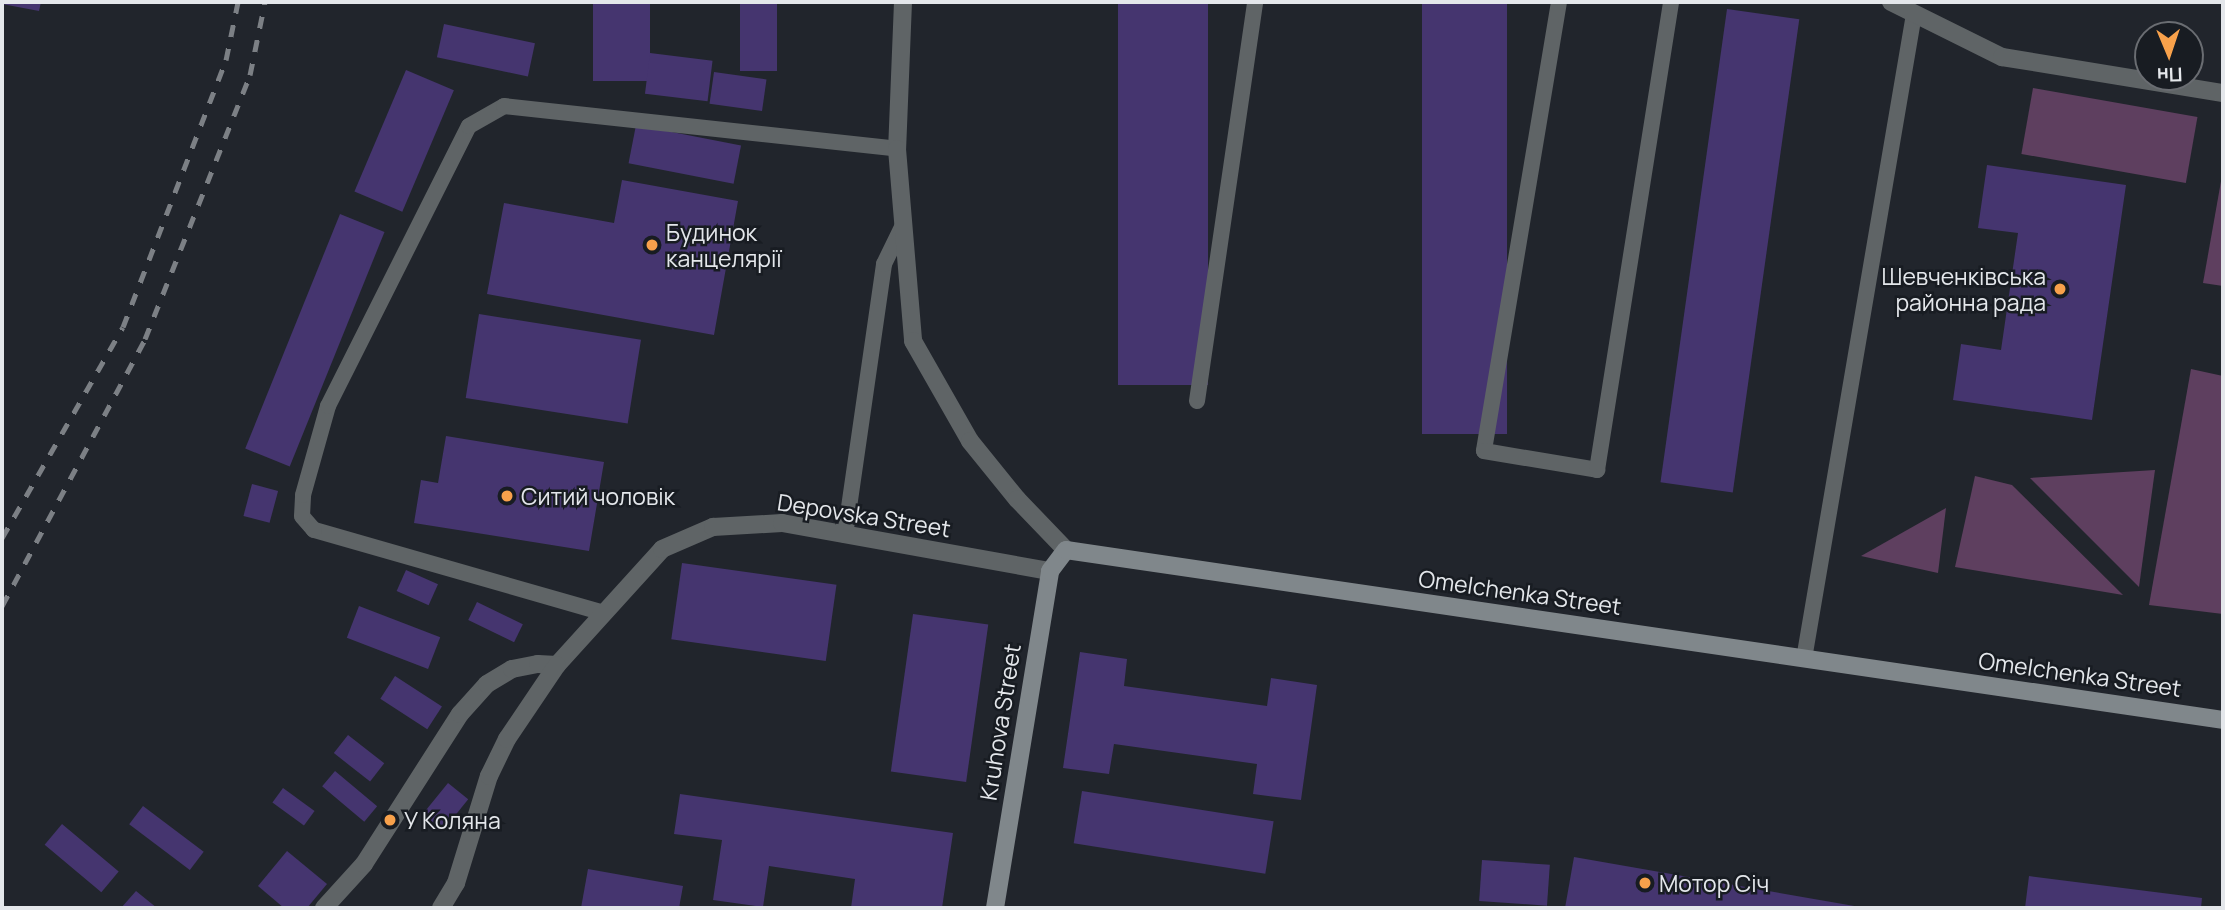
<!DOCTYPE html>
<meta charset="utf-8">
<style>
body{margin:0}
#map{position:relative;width:2225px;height:910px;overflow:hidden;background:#21252c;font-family:Manrope,sans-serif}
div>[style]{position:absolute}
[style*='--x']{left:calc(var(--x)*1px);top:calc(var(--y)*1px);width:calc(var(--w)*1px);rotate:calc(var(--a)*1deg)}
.green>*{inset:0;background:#5e3f5f;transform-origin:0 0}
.building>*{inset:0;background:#45356f;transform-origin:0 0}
.lane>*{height:16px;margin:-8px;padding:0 8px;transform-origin:8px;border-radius:8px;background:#5f6466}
.street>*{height:18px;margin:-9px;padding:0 9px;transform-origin:9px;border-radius:9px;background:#5f6466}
.secondary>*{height:18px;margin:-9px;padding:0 9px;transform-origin:9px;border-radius:9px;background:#80878b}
.rail>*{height:5px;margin-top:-2.5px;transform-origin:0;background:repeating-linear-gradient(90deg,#7c8085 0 12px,transparent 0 24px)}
.dots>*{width:19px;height:19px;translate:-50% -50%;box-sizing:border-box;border:4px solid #181c22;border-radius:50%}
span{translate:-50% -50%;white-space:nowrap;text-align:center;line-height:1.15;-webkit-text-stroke:5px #181c22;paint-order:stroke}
.poi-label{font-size:23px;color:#e4e7eb}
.left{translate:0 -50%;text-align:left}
.right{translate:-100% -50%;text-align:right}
.street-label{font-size:23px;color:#e4e7eb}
.frame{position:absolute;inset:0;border:4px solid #e4e7eb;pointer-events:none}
.north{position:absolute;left:2134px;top:21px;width:70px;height:70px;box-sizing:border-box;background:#181c22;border:2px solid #6a6d72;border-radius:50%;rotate:178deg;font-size:19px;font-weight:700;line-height:28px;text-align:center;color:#e4e7eb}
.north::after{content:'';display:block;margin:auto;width:24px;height:32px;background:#f8a14b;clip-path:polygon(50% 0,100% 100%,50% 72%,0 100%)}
</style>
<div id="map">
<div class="green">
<i style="left:2033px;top:88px;width:167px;height:67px;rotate:10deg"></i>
<i style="clip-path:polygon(2223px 170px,2223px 286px,2203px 283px)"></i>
<i style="clip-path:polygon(2191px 369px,2223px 376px,2223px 614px,2149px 605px)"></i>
<i style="clip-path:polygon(2155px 470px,2139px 587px,2030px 478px)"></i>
<i style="clip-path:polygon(1975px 476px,2012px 485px,2123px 595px,1955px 567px)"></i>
<i style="clip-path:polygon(1946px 508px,1938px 573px,1861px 556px)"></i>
</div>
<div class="building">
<i style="clip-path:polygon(2px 2px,41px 2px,39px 11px,2px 4px)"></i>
<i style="left:593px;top:2px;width:57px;height:79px"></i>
<i style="left:740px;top:2px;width:37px;height:69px"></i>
<i style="left:1118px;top:2px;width:90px;height:383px"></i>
<i style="left:1422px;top:2px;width:85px;height:432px"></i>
<i style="left:1727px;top:9px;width:73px;height:478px;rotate:8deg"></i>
<i style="left:444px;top:24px;width:93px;height:34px;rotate:12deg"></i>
<i style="left:650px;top:53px;width:63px;height:41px;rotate:7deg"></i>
<i style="left:406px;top:70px;width:52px;height:132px;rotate:23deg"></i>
<i style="left:714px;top:72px;width:53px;height:32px;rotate:8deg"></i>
<i style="left:636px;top:125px;width:107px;height:39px;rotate:11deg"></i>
<i style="clip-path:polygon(1987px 165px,2126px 185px,2092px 420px,1953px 400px,1961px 344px,2001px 350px,2018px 233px,1978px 228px)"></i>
<i style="clip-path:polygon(622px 180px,738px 201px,714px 335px,487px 294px,504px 203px,614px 223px)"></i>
<i style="left:340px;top:214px;width:48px;height:253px;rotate:22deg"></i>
<i style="left:479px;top:314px;width:164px;height:85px;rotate:9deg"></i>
<i style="clip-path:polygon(446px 436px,604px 462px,589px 551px,414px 523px,421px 480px,438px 483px)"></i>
<i style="left:252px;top:484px;width:27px;height:33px;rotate:15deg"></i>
<i style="left:682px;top:563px;width:156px;height:77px;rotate:8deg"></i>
<i style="left:406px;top:570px;width:35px;height:23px;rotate:24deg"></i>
<i style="left:477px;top:602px;width:51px;height:20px;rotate:26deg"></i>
<i style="left:359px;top:606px;width:87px;height:34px;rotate:21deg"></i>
<i style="left:913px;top:614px;width:76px;height:159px;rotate:8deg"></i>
<i style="clip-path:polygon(1080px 652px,1127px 659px,1124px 686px,1267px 706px,1271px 678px,1317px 685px,1301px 800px,1253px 794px,1257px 764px,1114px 744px,1109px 774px,1063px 768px)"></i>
<i style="left:395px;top:676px;width:56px;height:27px;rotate:33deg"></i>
<i style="left:348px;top:735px;width:46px;height:23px;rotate:38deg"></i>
<i style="left:335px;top:771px;width:55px;height:20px;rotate:40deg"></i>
<i style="left:448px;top:783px;width:26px;height:40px;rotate:39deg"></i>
<i style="left:283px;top:788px;width:39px;height:18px;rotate:36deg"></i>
<i style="left:1082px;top:791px;width:194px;height:53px;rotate:9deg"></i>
<i style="clip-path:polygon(680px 794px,953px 833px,942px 908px,851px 908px,855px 879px,769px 866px,763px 907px,713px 900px,722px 840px,674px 834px)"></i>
<i style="left:143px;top:806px;width:76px;height:23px;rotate:37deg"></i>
<i style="left:62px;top:824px;width:74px;height:27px;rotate:40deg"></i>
<i style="clip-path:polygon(287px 851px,327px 884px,307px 908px,284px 908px,258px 886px)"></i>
<i style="clip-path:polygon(1574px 857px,1860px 907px,1860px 908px,1565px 908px)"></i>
<i style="left:1482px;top:860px;width:68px;height:41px;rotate:4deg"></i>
<i style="clip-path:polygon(588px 869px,683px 886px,679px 908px,581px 908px)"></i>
<i style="clip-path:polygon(2029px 876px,2202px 898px,2201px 908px,2025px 908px)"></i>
<i style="clip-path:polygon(136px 891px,157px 908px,121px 908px)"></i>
</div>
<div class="lane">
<i style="--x:1559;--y:2;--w:455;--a:99.5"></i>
<i style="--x:1484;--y:451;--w:115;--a:9.5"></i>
<i style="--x:1597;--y:470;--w:474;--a:-81"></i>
<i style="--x:1197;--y:401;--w:403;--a:-81.7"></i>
<i style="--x:845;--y:535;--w:274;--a:-81.8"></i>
<i style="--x:884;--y:264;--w:43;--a:-64"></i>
<i style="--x:604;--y:613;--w:302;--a:-164"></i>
<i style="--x:314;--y:530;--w:18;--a:-131"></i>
<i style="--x:302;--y:516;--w:21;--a:-87"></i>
<i style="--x:303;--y:495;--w:92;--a:-74.3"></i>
<i style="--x:328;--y:406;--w:313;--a:-63.3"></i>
<i style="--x:469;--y:126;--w:40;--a:-29.7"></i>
<i style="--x:504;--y:106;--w:395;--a:6.2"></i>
<i style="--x:1804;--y:659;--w:654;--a:-80.32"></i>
</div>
<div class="street">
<i style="--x:903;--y:2;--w:147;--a:92.3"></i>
<i style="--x:897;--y:149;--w:193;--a:85.2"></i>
<i style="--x:913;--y:341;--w:115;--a:60.3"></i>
<i style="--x:970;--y:441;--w:75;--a:51"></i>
<i style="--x:1017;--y:499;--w:71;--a:46.1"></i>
<i style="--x:1891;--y:2;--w:124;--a:26.4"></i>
<i style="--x:2002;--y:57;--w:224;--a:9.3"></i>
<i style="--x:324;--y:908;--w:59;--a:-47.7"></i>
<i style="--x:364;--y:864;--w:178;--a:-57.4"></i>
<i style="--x:460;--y:714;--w:40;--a:-48"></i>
<i style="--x:487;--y:684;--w:29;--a:-31"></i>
<i style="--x:512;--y:669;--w:26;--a:-11"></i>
<i style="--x:538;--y:664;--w:19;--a:3"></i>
<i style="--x:557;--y:665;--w:156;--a:-47.8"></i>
<i style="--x:662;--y:549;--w:56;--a:-23.3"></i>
<i style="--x:713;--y:527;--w:69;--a:-3.3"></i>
<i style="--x:782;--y:523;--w:272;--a:10.2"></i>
<i style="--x:441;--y:908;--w:29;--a:-59"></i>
<i style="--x:456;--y:883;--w:112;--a:-72.9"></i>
<i style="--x:489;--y:776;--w:41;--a:-64.1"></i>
<i style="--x:507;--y:739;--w:89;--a:-56"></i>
</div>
<div class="secondary">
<i style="--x:995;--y:908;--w:341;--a:-80.7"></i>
<i style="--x:1050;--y:571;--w:26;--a:-53"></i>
<i style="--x:1066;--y:550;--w:1169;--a:8.36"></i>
</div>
<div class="rail">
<i style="--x:2;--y:538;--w:243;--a:-60.2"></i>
<i style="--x:123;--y:327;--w:286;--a:-68.9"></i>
<i style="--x:226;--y:60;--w:59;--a:-78.3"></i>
<i style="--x:2;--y:606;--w:303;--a:-61.8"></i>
<i style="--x:145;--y:339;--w:284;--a:-68.3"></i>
<i style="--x:250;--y:75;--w:75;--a:-78.4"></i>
</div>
<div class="dots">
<i style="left:652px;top:245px;background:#f8a14b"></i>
<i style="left:2060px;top:289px;background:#f8a14b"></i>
<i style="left:507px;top:496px;background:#f8a14b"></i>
<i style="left:390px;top:820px;background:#f8a14b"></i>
<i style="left:1645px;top:883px;background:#f8a14b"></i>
</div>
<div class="poi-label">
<span class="left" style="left:666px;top:245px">Будинок<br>канцелярії</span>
<span class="right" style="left:2046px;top:289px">Шевченківська<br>районна рада</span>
<span class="left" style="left:521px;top:496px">Ситий чоловік</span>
<span class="left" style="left:404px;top:820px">У Коляна</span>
<span class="left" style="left:1659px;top:883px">Мотор Січ</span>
</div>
<div class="street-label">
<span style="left:864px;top:515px;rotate:9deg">Depovska Street</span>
<span style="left:1520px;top:592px;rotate:8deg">Omelchenka Street</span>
<span style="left:2080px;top:674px;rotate:8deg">Omelchenka Street</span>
<span style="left:1000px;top:722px;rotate:-81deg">Kruhova Street</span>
</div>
<div class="frame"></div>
<div class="north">Пн</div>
</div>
